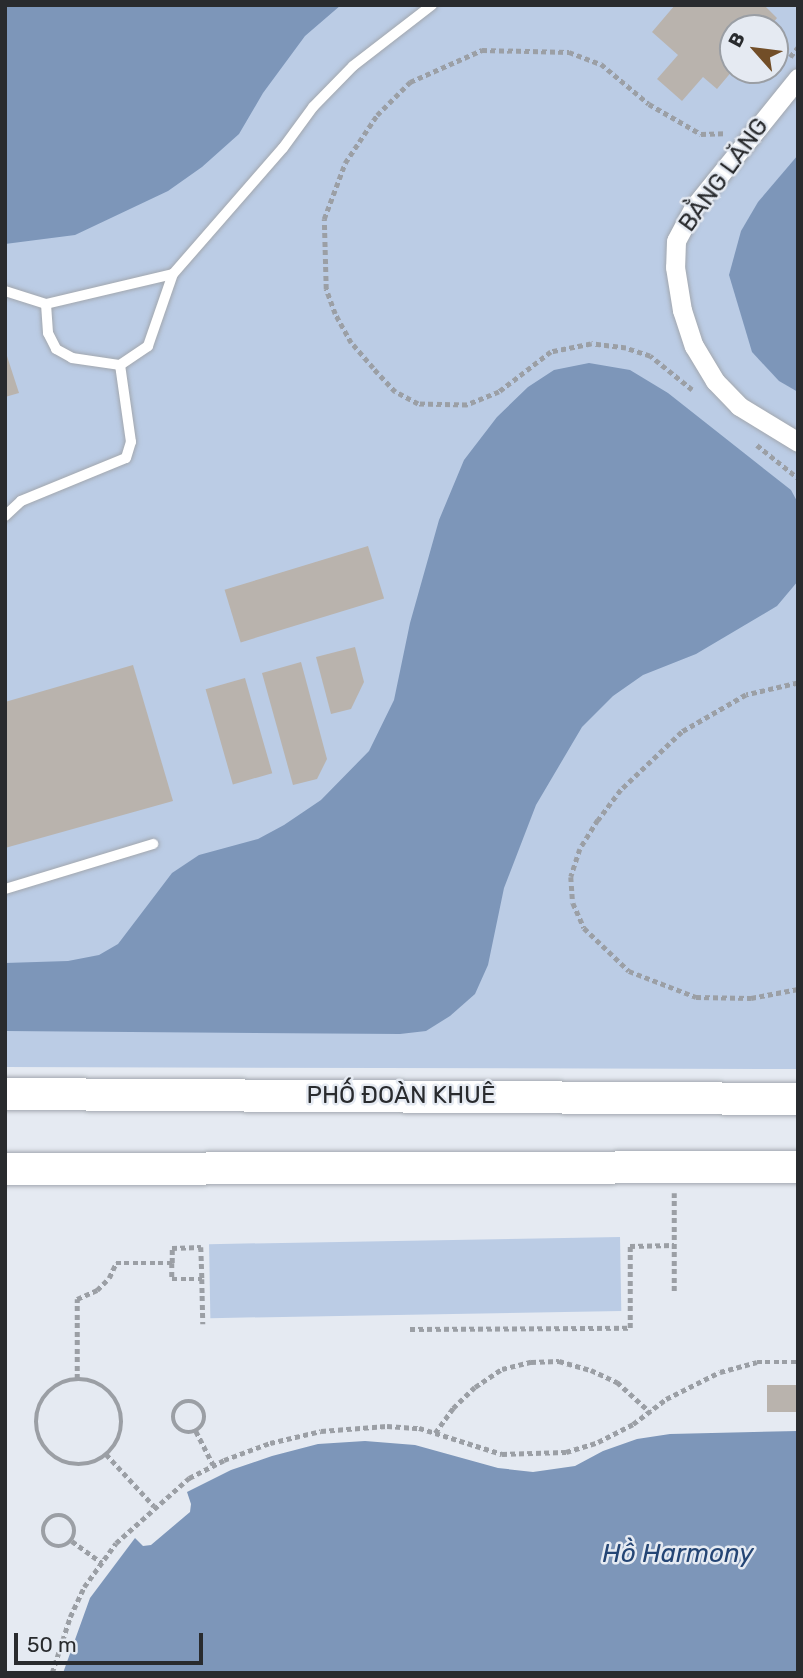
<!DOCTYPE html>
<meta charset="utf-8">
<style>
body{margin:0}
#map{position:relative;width:803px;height:1678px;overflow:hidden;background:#e5eaf2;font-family:Rubik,sans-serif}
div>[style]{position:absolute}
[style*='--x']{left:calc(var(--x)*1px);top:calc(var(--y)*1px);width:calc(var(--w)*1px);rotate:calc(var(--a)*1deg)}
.green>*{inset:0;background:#bbcce5;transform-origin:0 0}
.water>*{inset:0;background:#7d96b9}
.building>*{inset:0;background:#b9b3ad;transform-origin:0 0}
.path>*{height:4.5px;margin-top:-2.25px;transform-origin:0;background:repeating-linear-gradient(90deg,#9b9fa5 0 5px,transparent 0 8.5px)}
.path>.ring{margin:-2.25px;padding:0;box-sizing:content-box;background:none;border:4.5px solid #9b9fa5;border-radius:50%}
.roads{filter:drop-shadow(0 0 2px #a2a7ae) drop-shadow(0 0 2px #a2a7ae)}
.lane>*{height:10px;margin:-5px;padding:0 5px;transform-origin:5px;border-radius:5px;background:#fff}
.street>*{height:19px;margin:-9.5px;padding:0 9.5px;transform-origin:9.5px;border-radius:9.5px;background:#fff}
.primary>*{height:32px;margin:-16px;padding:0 16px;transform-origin:16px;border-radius:16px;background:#fff}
span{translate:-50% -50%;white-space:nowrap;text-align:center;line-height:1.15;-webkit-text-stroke:5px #e5eaf2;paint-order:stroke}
.street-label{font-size:24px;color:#292b2e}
.water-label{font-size:26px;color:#244574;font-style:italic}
.frame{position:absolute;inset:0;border:7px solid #292b2e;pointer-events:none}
.north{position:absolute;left:719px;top:14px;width:70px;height:70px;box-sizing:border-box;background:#e5eaf2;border:2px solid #9a9ea4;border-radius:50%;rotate:298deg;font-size:19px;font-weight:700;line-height:28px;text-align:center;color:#292b2e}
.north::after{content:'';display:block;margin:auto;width:24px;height:32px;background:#724e28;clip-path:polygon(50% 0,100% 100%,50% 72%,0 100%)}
.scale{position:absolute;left:14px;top:1633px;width:189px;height:32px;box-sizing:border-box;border:4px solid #292b2e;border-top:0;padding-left:9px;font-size:21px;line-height:24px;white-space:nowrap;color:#292b2e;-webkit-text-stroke:5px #e5eaf2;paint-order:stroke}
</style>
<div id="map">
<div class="green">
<i style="clip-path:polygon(evenodd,5px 5px,798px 5px,798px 1069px,5px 1067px,5px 5px,733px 28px,775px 28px,775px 70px,733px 70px,733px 28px)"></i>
<i style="left:620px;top:1237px;width:74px;height:411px;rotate:89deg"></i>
</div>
<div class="water">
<i style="clip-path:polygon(5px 5px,341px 5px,305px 36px,263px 93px,239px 134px,202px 167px,168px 191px,75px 235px,5px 244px)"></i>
<i style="clip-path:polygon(798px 155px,798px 392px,779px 381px,752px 352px,729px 275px,741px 231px,758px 202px)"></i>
<i style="clip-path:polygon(589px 363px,630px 370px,668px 393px,791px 490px,798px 503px,798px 581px,777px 606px,696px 654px,643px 675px,613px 696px,582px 727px,536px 805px,504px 888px,488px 965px,475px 994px,450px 1016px,426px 1031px,400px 1034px,5px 1031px,5px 963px,68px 961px,99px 955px,118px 944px,172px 873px,199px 855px,258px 839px,284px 825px,321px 800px,369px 751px,394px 700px,410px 623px,439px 520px,464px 460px,497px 417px,528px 387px,554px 370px)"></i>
<i style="clip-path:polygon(798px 1431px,798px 1673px,63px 1673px,90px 1598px,135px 1538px,143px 1546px,151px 1545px,190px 1512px,191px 1504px,187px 1492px,231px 1470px,272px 1456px,318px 1444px,365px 1441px,415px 1445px,498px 1468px,533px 1472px,575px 1466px,603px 1451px,637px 1439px,670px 1434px)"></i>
</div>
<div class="building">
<i style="clip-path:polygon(675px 5px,764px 5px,777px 18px,769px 28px,733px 28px,733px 70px,717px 89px,703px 77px,682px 101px,657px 79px,678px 55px,652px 32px)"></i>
<i style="clip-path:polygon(6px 353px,19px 393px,5px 397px,5px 354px)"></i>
<i style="left:368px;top:546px;width:55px;height:150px;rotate:73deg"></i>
<i style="clip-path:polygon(355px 647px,364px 682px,351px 709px,331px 714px,316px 657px)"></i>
<i style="clip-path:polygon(301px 662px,327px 759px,317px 779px,293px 785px,262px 673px)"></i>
<i style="clip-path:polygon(133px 665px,173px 801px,5px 848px,5px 702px)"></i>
<i style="left:245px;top:678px;width:99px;height:41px;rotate:74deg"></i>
<i style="left:767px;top:1385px;width:31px;height:27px"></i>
</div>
<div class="path">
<i style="--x:790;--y:57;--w:13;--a:-51"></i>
<i style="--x:692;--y:390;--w:54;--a:-141"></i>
<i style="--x:650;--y:356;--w:25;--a:-162"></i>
<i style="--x:626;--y:348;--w:35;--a:-173"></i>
<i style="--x:591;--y:344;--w:41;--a:168.7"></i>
<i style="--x:551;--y:352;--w:66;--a:142.4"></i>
<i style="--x:499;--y:392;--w:35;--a:158"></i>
<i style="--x:467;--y:405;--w:49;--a:-178.8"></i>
<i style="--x:418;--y:404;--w:26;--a:-152"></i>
<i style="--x:395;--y:392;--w:33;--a:-133"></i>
<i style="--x:373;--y:368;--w:33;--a:-131"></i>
<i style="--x:351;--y:343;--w:33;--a:-119"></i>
<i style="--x:335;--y:314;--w:27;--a:-110"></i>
<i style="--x:326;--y:289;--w:70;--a:-91.6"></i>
<i style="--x:324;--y:219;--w:60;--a:-69.4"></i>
<i style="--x:345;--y:163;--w:58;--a:-56.3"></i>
<i style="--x:377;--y:115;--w:47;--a:-45"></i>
<i style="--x:410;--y:82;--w:79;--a:-24"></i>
<i style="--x:482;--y:50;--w:87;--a:1.3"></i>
<i style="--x:569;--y:52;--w:34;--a:21"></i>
<i style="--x:601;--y:64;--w:62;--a:39.8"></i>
<i style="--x:649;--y:104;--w:60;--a:30"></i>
<i style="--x:701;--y:134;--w:24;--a:-2"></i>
<i style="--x:757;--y:445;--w:53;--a:38.8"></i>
<i style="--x:798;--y:683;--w:53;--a:167"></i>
<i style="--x:746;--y:695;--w:74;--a:150"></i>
<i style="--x:682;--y:732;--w:84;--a:136.4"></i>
<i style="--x:621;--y:790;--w:38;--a:127"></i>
<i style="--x:598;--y:820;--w:34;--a:122"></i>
<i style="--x:580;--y:849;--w:29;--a:108"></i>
<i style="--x:571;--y:877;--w:26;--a:86"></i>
<i style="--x:573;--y:903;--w:27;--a:66"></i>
<i style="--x:584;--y:928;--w:62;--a:43.7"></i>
<i style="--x:629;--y:971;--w:72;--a:21.2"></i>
<i style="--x:696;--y:997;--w:55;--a:1"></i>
<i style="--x:751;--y:998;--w:48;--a:-10.8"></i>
<i style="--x:172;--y:1263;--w:15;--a:-90"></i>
<i style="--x:172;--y:1248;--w:29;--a:-2"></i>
<i style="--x:201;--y:1247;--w:32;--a:88"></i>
<i style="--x:674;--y:1291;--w:98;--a:-90"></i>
<i style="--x:410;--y:1329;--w:220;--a:-0.3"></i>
<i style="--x:630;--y:1328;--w:82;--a:-90"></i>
<i style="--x:630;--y:1246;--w:44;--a:-1.3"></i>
<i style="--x:77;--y:1379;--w:80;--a:-90"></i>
<i style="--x:77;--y:1299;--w:22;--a:-24"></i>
<i style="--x:97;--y:1290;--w:17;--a:-45"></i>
<i style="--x:109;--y:1278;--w:17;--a:-65"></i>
<i style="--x:116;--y:1263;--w:56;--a:0"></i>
<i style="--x:172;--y:1263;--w:16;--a:90"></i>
<i style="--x:172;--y:1279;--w:30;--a:0"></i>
<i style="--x:202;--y:1279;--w:45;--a:88.7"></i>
<i class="ring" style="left:36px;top:1379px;width:81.5px;height:81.5px"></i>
<i class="ring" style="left:173px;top:1401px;width:27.5px;height:27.5px"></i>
<i style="--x:196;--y:1431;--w:38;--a:63"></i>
<i style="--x:435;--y:1433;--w:31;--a:-54"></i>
<i style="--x:453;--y:1408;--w:30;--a:-44"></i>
<i style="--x:475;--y:1387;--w:32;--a:-34"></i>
<i style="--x:502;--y:1369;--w:30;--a:-14"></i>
<i style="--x:531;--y:1362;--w:28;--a:-2"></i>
<i style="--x:559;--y:1361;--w:33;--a:16"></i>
<i style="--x:591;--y:1370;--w:29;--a:25"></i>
<i style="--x:617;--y:1382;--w:45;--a:42.3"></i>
<i style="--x:106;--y:1454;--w:71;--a:47.3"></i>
<i class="ring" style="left:43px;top:1515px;width:27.5px;height:27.5px"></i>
<i style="--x:72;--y:1541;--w:37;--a:36"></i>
<i style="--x:52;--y:1673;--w:59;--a:-72.2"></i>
<i style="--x:70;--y:1617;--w:33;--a:-65"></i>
<i style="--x:84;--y:1587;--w:54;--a:-54"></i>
<i style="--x:116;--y:1543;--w:98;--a:-41.7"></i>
<i style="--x:189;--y:1478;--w:39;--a:-27"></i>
<i style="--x:224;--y:1460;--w:49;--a:-20.3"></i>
<i style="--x:270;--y:1443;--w:52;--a:-13.2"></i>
<i style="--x:321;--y:1431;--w:66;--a:-4.3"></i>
<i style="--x:387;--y:1426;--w:32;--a:4"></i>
<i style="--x:419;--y:1428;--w:87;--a:17.4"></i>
<i style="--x:502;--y:1454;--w:64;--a:-1.8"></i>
<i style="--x:566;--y:1452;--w:34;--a:-17"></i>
<i style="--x:598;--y:1442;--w:39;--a:-27"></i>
<i style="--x:633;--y:1424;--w:41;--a:-37.1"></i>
<i style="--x:666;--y:1399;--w:60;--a:-26.6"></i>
<i style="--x:720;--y:1372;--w:38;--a:-15"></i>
<i style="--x:757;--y:1362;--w:41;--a:0"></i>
</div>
<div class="roads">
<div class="lane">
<i style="--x:5;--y:291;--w:43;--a:17.6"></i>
<i style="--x:46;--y:304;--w:130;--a:-13.3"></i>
<i style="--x:46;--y:304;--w:29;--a:86"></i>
<i style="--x:48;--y:333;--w:18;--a:63"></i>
<i style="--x:56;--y:349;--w:18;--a:29"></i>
<i style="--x:72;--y:358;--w:49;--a:8.3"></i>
<i style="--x:5;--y:516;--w:22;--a:-43"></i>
<i style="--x:21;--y:501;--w:113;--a:-22.3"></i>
<i style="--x:126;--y:458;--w:17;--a:-73"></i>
<i style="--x:131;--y:442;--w:78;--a:-98.1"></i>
<i style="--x:120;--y:365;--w:34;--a:-34"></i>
<i style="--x:148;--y:346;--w:76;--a:-70.9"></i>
<i style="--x:173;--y:274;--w:167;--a:-48.9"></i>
<i style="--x:283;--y:148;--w:51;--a:-53.8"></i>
<i style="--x:313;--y:107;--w:57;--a:-45.7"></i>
<i style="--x:353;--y:66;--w:100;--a:-37.7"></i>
<i style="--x:5;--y:889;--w:155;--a:-16.9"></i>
</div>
<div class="street">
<i style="--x:798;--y:78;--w:166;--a:128.9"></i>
<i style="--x:694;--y:207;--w:38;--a:118"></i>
<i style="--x:676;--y:241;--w:26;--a:92"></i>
<i style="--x:675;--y:267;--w:44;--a:80.8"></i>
<i style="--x:682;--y:310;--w:38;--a:72"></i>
<i style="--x:694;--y:346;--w:41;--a:59"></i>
<i style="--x:715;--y:381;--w:35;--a:46"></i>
<i style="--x:739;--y:406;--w:69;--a:31.4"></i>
</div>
<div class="primary">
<i style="--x:5;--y:1094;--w:793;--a:0.36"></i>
<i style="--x:5;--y:1169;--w:793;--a:-0.14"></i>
</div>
</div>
<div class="street-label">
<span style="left:724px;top:175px;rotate:-54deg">BẰNG LĂNG</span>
<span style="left:401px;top:1096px">PHỐ ĐOÀN KHUÊ</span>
</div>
<div class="water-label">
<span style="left:678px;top:1554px">Hồ Harmony</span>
</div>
<div class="frame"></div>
<div class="north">B</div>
<div class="scale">50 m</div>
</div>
